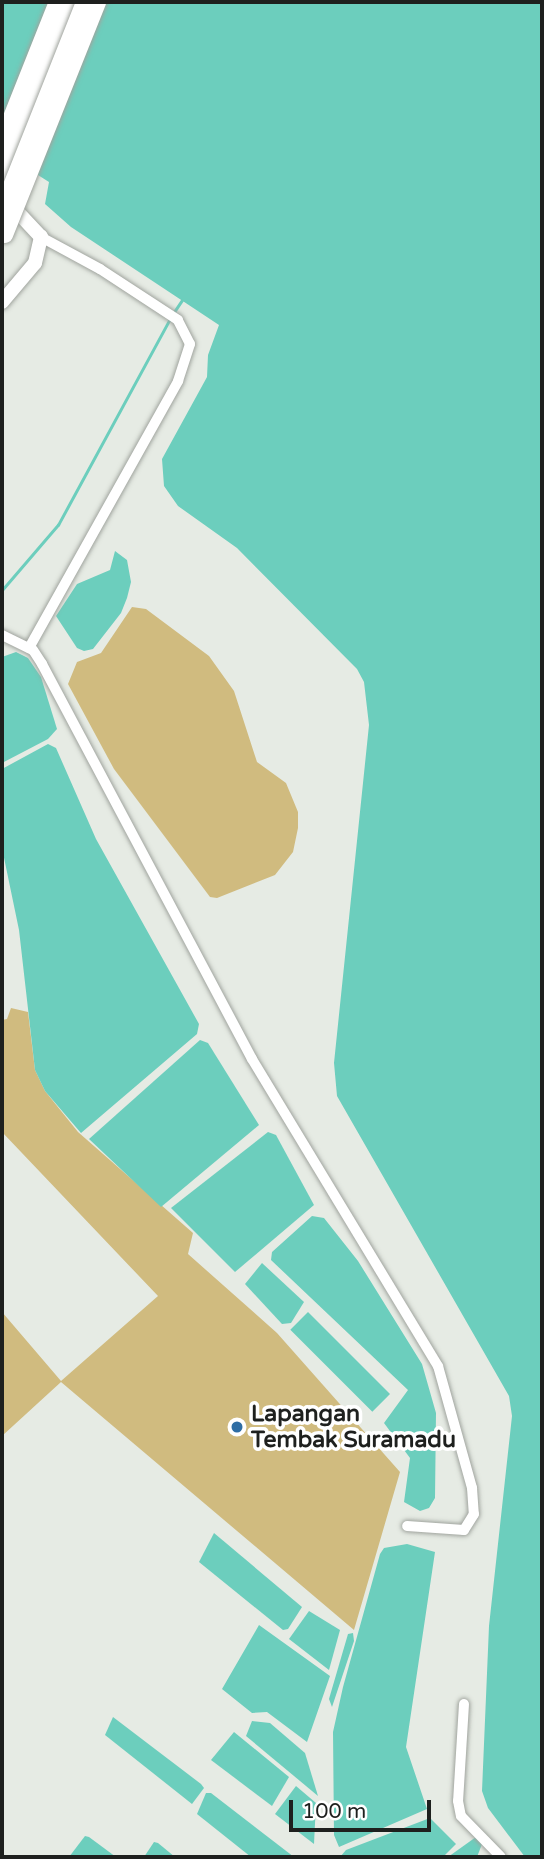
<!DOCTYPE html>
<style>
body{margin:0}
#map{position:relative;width:544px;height:1859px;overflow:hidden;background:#e6ebe4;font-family:"Varela Round",sans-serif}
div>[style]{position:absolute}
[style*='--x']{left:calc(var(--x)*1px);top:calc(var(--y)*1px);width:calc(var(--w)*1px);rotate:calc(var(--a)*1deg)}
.green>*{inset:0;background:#d0bb7f}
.water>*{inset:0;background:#6ccebd;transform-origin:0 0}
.stream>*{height:2.5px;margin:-1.25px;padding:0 1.25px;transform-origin:1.25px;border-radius:1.25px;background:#6ccebd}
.roads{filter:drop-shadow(0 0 2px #a0a49e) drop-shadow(0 0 2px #a0a49e)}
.minor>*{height:10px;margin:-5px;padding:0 5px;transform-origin:5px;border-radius:5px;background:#fff}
.tertiary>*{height:14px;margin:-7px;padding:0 7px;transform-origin:7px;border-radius:7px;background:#fff}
.secondary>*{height:16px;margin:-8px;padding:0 8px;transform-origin:8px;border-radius:8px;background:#fff}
.trunk>*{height:18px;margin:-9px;padding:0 9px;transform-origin:9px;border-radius:9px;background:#fff}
.bridges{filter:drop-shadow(0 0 2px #a0a49e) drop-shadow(0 0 2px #a0a49e)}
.secondary-bridge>*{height:16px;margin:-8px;padding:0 8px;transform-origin:8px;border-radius:8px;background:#fff}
.trunk-bridge>*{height:18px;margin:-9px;padding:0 9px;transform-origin:9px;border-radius:9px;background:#fff}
.dots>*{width:19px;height:19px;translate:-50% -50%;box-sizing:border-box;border:4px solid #fff;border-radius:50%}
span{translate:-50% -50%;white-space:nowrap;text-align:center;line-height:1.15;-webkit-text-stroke:7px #fff;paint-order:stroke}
.poi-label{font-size:23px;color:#1e201e;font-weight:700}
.left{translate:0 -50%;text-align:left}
.frame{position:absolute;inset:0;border:4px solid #1e201e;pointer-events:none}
.scale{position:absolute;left:289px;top:1800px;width:142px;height:32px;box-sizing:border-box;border:4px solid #1e201e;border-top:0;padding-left:9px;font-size:21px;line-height:24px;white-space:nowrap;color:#1e201e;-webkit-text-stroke:5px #fff;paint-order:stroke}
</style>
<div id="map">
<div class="green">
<i style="clip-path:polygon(132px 607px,146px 609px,209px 656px,234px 691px,257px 762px,286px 783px,298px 812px,298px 828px,293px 852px,275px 875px,217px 898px,210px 897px,114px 769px,68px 684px,77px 662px,101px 653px)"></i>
<i style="clip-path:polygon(11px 1008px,28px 1012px,35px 1070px,45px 1091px,78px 1132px,193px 1233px,188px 1254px,277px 1333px,400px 1472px,354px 1630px,61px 1382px,2px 1436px,2px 1312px,61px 1381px,158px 1296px,2px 1132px,2px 1020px,7px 1019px)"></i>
</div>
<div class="water">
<i style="clip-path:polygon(2px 2px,542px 2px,542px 1857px,525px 1857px,488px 1808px,482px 1791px,489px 1626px,512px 1416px,509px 1396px,337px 1096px,334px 1063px,369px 725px,364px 682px,357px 669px,237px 548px,178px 506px,164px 486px,162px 459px,207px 377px,208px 355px,219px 325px,71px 227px,45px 204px,49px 182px,30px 170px,2px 170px)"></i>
<i style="clip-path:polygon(115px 551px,127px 560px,131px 582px,127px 598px,121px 613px,93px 649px,84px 651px,77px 648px,56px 616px,77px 584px,110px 570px)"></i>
<i style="clip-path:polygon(16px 652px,28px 658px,41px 677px,57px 729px,48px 739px,2px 763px,2px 657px)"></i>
<i style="clip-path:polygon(48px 744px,56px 748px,96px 839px,199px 1024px,197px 1034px,81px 1133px,45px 1091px,35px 1070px,19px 930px,2px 848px,2px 769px)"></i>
<i style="clip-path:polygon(200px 1040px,208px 1043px,259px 1125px,161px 1207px,89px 1139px)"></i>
<i style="clip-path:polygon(268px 1132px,276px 1135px,314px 1205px,235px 1272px,171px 1208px)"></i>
<i style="clip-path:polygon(312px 1216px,324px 1218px,358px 1261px,422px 1364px,436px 1413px,435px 1498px,429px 1508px,420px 1511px,404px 1502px,410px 1458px,384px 1423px,408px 1390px,271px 1260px,272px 1252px)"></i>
<i style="clip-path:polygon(262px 1263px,304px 1302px,291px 1323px,282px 1324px,245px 1284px)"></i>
<i style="left:308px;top:1312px;width:116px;height:25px;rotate:45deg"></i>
<i style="clip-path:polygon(214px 1533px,302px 1607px,288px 1629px,283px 1630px,199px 1562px)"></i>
<i style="clip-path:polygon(407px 1544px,435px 1552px,406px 1747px,427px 1809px,339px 1847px,334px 1835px,333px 1732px,343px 1687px,380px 1554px,384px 1548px)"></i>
<i style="clip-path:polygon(309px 1611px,340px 1630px,329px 1670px,289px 1639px)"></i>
<i style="clip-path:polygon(259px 1625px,330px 1676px,307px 1742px,267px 1712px,252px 1713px,222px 1689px)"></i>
<i style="clip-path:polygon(353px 1633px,354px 1641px,332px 1707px,329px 1699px,348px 1634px)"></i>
<i style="clip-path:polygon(113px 1717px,201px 1784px,204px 1788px,192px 1804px,105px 1735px)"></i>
<i style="clip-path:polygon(252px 1721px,270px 1723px,305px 1753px,318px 1796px,246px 1736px)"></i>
<i style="clip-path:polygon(234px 1732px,289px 1777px,272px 1806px,211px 1760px)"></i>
<i style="clip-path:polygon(296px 1786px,316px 1803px,314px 1844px,275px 1814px)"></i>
<i style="clip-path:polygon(206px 1793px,211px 1793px,294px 1857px,251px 1857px,197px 1814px)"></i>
<i style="clip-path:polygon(430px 1818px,456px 1844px,443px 1857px,340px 1857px,346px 1850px)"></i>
<i style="clip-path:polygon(85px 1836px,89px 1837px,116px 1857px,69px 1857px)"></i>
<i style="clip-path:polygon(476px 1837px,482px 1844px,477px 1857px,448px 1857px)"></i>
<i style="clip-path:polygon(154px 1842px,158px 1843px,175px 1857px,144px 1857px)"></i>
</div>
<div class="stream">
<i style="--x:174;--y:312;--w:14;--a:-56"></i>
<i style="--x:2;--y:590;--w:86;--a:-49.3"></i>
<i style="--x:58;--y:525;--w:237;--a:-61.5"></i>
</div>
<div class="roads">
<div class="minor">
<i style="--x:2;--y:635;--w:34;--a:26"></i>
<i style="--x:33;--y:650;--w:17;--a:57"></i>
<i style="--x:42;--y:664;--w:447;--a:62"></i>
<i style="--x:252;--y:1059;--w:359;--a:58.8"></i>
<i style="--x:438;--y:1366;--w:127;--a:74.4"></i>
<i style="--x:472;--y:1488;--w:26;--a:86"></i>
<i style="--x:474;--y:1514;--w:19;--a:122"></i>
<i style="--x:464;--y:1530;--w:57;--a:-176"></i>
<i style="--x:29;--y:648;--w:306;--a:-60.8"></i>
<i style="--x:178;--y:381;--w:39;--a:-72"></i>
<i style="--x:190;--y:344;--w:27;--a:-117"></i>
<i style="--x:178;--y:320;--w:93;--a:-146.8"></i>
<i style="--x:100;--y:269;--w:67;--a:-151.5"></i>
<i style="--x:464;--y:1704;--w:97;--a:93.5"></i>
<i style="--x:458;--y:1801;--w:15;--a:79"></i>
<i style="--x:461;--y:1816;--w:57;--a:45.7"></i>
</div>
<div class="tertiary">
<i style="--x:2;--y:302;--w:51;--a:-49.8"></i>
<i style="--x:35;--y:263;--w:27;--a:-77"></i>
<i style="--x:41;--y:237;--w:35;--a:-133"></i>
<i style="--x:17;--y:211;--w:12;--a:-160"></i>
</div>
<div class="secondary">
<i style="--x:2;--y:140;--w:149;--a:-68.3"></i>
</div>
<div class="trunk">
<i style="--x:2;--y:173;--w:184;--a:-68.6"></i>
</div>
</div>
<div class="bridges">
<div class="secondary-bridge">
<i style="--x:5;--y:235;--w:251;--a:-68.2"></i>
</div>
<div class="trunk-bridge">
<i style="--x:2;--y:211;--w:225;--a:-68.3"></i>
</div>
</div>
<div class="dots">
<i style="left:237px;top:1427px;background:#2e6da4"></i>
</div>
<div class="poi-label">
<span class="left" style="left:251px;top:1427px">Lapangan<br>Tembak Suramadu</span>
</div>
<div class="frame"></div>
<div class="scale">100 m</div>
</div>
